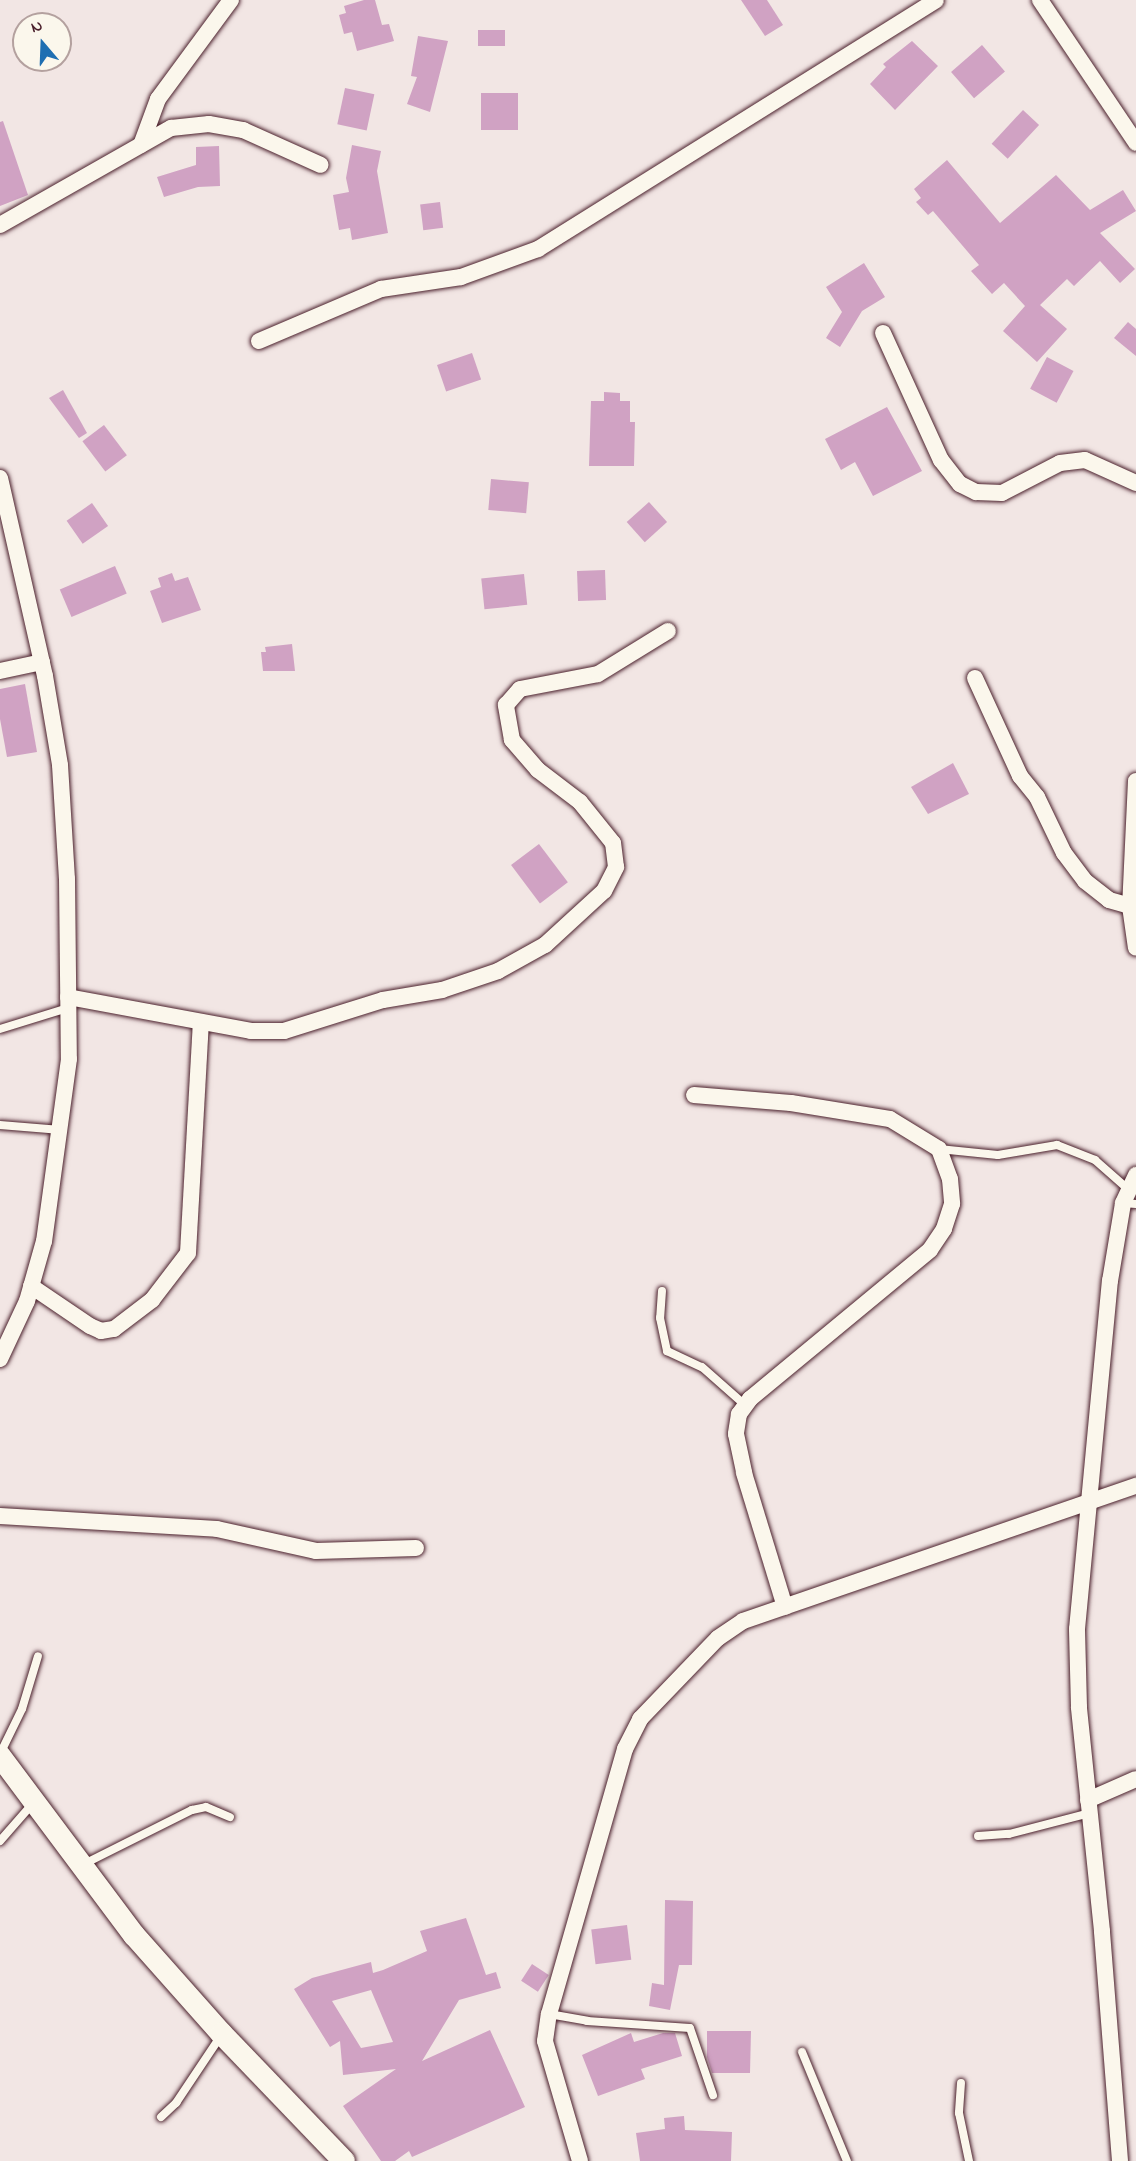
<!DOCTYPE html>
<style>
body{margin:0}
#map{position:relative;width:1136px;height:2161px;overflow:hidden;background:#f2e6e4;font-family:"Indie Flower",sans-serif}
div>[style]{position:absolute}
[style*='--x']{left:calc(var(--x)*1px);top:calc(var(--y)*1px);width:calc(var(--w)*1px);rotate:calc(var(--a)*1deg)}
.building>*{inset:0;background:#d0a2c3;transform-origin:0 0}
.roads{filter:drop-shadow(0 0 2px #4a1f2b) drop-shadow(0 0 2px #4a1f2b)}
.service>*{height:8px;margin:-4px;padding:0 4px;transform-origin:4px;border-radius:4px;background:#fbf7ec}
.minor>*{height:16px;margin:-8px;padding:0 8px;transform-origin:8px;border-radius:8px;background:#fbf7ec}
.secondary>*{height:22px;margin:-11px;padding:0 11px;transform-origin:11px;border-radius:11px;background:#fbf7ec}
span{translate:-50% -50%;white-space:nowrap;text-align:center;line-height:1.15;-webkit-text-stroke:4.5px #fbf7ec;paint-order:stroke}
.north{position:absolute;left:12px;top:12px;width:60px;height:60px;box-sizing:border-box;background:#fbf7ec;border:2px solid #b4a19f;border-radius:50%;rotate:341deg;font-size:16px;font-weight:700;line-height:24px;text-align:center;color:#4a1f2b}
.north::after{content:'';display:block;margin:auto;width:21px;height:27px;background:#1f6fb2;clip-path:polygon(50% 0,100% 100%,50% 72%,0 100%)}
</style>
<div id="map">
<div class="building">
<i style="clip-path:polygon(364px 0,375px 0,382px 25px,389px 24px,394px 41px,357px 51px,352px 32px,344px 34px,339px 15px,346px 13px,344px 6px)"></i>
<i style="clip-path:polygon(741px 0,767px 0,783px 25px,765px 36px)"></i>
<i style="left:505px;top:30px;width:16px;height:27px;rotate:90deg"></i>
<i style="clip-path:polygon(418px 36px,448px 41px,430px 112px,407px 104px,417px 77px,411px 76px)"></i>
<i style="clip-path:polygon(912px 41px,938px 66px,895px 110px,870px 84px,886px 67px,883px 64px)"></i>
<i style="left:982px;top:45px;width:35px;height:41px;rotate:49deg"></i>
<i style="left:345px;top:88px;width:30px;height:37px;rotate:12deg"></i>
<i style="left:481px;top:93px;width:37px;height:37px"></i>
<i style="left:1023px;top:110px;width:22px;height:46px;rotate:43deg"></i>
<i style="clip-path:polygon(3px 121px,28px 195px,0 206px,0 122px)"></i>
<i style="clip-path:polygon(352px 145px,381px 151px,377px 171px,388px 233px,352px 240px,350px 228px,339px 230px,333px 195px,349px 192px,346px 178px)"></i>
<i style="clip-path:polygon(219px 146px,220px 186px,198px 187px,164px 197px,157px 177px,196px 165px,196px 147px)"></i>
<i style="clip-path:polygon(947px 160px,1000px 223px,1056px 175px,1090px 210px,1123px 190px,1136px 211px,1100px 233px,1135px 269px,1120px 283px,1100px 261px,1074px 286px,1067px 279px,1040px 305px,1067px 329px,1037px 362px,1003px 331px,1025px 306px,1004px 283px,992px 294px,971px 271px,979px 265px,933px 211px,928px 215px,916px 202px,921px 198px,914px 189px)"></i>
<i style="left:440px;top:202px;width:26px;height:20px;rotate:83deg"></i>
<i style="clip-path:polygon(864px 263px,885px 297px,862px 311px,840px 347px,826px 338px,842px 312px,826px 287px)"></i>
<i style="clip-path:polygon(1128px 322px,1136px 329px,1136px 356px,1114px 338px)"></i>
<i style="left:472px;top:353px;width:28px;height:37px;rotate:71deg"></i>
<i style="left:1047px;top:357px;width:30px;height:36px;rotate:28deg"></i>
<i style="clip-path:polygon(63px 390px,87px 433px,79px 438px,49px 398px)"></i>
<i style="clip-path:polygon(604px 392px,620px 393px,620px 401px,630px 401px,630px 422px,635px 422px,634px 466px,589px 466px,591px 401px,604px 401px)"></i>
<i style="clip-path:polygon(887px 407px,922px 471px,873px 496px,855px 462px,841px 470px,825px 439px)"></i>
<i style="left:104px;top:425px;width:38px;height:27px;rotate:53deg"></i>
<i style="left:491px;top:479px;width:38px;height:31px;rotate:5deg"></i>
<i style="left:649px;top:502px;width:27px;height:30px;rotate:48deg"></i>
<i style="left:92px;top:503px;width:28px;height:31px;rotate:55deg"></i>
<i style="left:115px;top:566px;width:30px;height:60px;rotate:67deg"></i>
<i style="left:605px;top:570px;width:30px;height:28px;rotate:88deg"></i>
<i style="clip-path:polygon(172px 573px,175px 581px,188px 577px,201px 610px,162px 623px,150px 591px,161px 587px,158px 578px)"></i>
<i style="left:524px;top:574px;width:31px;height:43px;rotate:84deg"></i>
<i style="clip-path:polygon(292px 644px,295px 671px,263px 671px,261px 652px,266px 652px,265px 647px)"></i>
<i style="clip-path:polygon(25px 684px,37px 752px,7px 757px,0 719px,0 689px)"></i>
<i style="clip-path:polygon(953px 763px,969px 794px,928px 814px,911px 787px)"></i>
<i style="left:539px;top:844px;width:48px;height:35px;rotate:53deg"></i>
<i style="clip-path:polygon(665px 1900px,693px 1901px,692px 1965px,679px 1965px,670px 2010px,649px 2006px,652px 1983px,664px 1985px)"></i>
<i style="clip-path:polygon(evenodd,466px 1918px,486px 1975px,496px 1972px,501px 1988px,459px 2000px,422px 2061px,490px 2030px,525px 2107px,412px 2157px,409px 2151px,395px 2161px,381px 2161px,343px 2106px,396px 2069px,343px 2075px,340px 2041px,330px 2047px,294px 1989px,312px 1978px,371px 1962px,373px 1973px,383px 1970px,427px 1951px,420px 1931px,466px 1918px,371px 1990px,393px 2042px,361px 2048px,332px 2001px,371px 1990px)"></i>
<i style="left:627px;top:1925px;width:35px;height:36px;rotate:83deg"></i>
<i style="left:532px;top:1964px;width:20px;height:20px;rotate:33deg"></i>
<i style="clip-path:polygon(707px 2031px,751px 2031px,750px 2073px,712px 2073px,707px 2057px)"></i>
<i style="clip-path:polygon(631px 2033px,634px 2042px,663px 2033px,675px 2033px,682px 2056px,641px 2069px,645px 2079px,598px 2096px,582px 2055px)"></i>
<i style="clip-path:polygon(684px 2116px,685px 2130px,732px 2132px,731px 2161px,640px 2161px,636px 2133px,665px 2129px,664px 2118px)"></i>
</div>
<div class="roads">
<div class="service">
<i style="--x:0;--y:1029;--w:71;--a:-17.2"></i>
<i style="--x:0;--y:1125;--w:61;--a:4.7"></i>
<i style="--x:939;--y:1149;--w:59;--a:5.8"></i>
<i style="--x:998;--y:1155;--w:60;--a:-9.6"></i>
<i style="--x:1057;--y:1145;--w:41;--a:21.5"></i>
<i style="--x:1095;--y:1160;--w:45;--a:41.4"></i>
<i style="--x:1123;--y:1203;--w:13;--a:4"></i>
<i style="--x:662;--y:1291;--w:27;--a:94"></i>
<i style="--x:660;--y:1318;--w:34;--a:78"></i>
<i style="--x:667;--y:1351;--w:38;--a:25"></i>
<i style="--x:702;--y:1367;--w:57;--a:41.5"></i>
<i style="--x:0;--y:1754;--w:50;--a:-63.9"></i>
<i style="--x:22;--y:1709;--w:55;--a:-73.2"></i>
<i style="--x:978;--y:1836;--w:31;--a:-4"></i>
<i style="--x:1009;--y:1834;--w:84;--a:-14.5"></i>
<i style="--x:0;--y:1841;--w:52;--a:-48.9"></i>
<i style="--x:82;--y:1865;--w:123;--a:-26.6"></i>
<i style="--x:192;--y:1810;--w:14;--a:-12"></i>
<i style="--x:206;--y:1807;--w:26;--a:23"></i>
<i style="--x:549;--y:2014;--w:39;--a:10"></i>
<i style="--x:587;--y:2021;--w:103;--a:3.9"></i>
<i style="--x:690;--y:2028;--w:71;--a:71.1"></i>
<i style="--x:802;--y:2052;--w:118;--a:67.6"></i>
<i style="--x:961;--y:2083;--w:30;--a:94"></i>
<i style="--x:959;--y:2113;--w:49;--a:78.2"></i>
<i style="--x:161;--y:2117;--w:21;--a:-43"></i>
<i style="--x:176;--y:2103;--w:83;--a:-56.3"></i>
</div>
<div class="minor">
<i style="--x:1040;--y:0;--w:172;--a:56.1"></i>
<i style="--x:141;--y:145;--w:49;--a:-69.7"></i>
<i style="--x:158;--y:99;--w:123;--a:-53.6"></i>
<i style="--x:0;--y:225;--w:197;--a:-29.6"></i>
<i style="--x:171;--y:128;--w:38;--a:-6"></i>
<i style="--x:209;--y:124;--w:35;--a:10"></i>
<i style="--x:243;--y:130;--w:85;--a:24.2"></i>
<i style="--x:883;--y:333;--w:140;--a:65.5"></i>
<i style="--x:941;--y:460;--w:31;--a:52"></i>
<i style="--x:960;--y:484;--w:18;--a:27"></i>
<i style="--x:976;--y:492;--w:26;--a:2"></i>
<i style="--x:1002;--y:493;--w:65;--a:-27.3"></i>
<i style="--x:1060;--y:463;--w:25;--a:-7"></i>
<i style="--x:1085;--y:460;--w:56;--a:24.3"></i>
<i style="--x:259;--y:341;--w:133;--a:-23.1"></i>
<i style="--x:381;--y:289;--w:81;--a:-8.5"></i>
<i style="--x:461;--y:277;--w:82;--a:-20"></i>
<i style="--x:538;--y:249;--w:469;--a:-32"></i>
<i style="--x:0;--y:478;--w:203;--a:77.2"></i>
<i style="--x:45;--y:676;--w:90;--a:80.4"></i>
<i style="--x:60;--y:765;--w:114;--a:86.5"></i>
<i style="--x:67;--y:879;--w:180;--a:89.4"></i>
<i style="--x:69;--y:1059;--w:184;--a:97.8"></i>
<i style="--x:44;--y:1241;--w:62;--a:105.8"></i>
<i style="--x:27;--y:1301;--w:64;--a:115"></i>
<i style="--x:0;--y:671;--w:43;--a:-12.1"></i>
<i style="--x:975;--y:678;--w:108;--a:65.3"></i>
<i style="--x:1020;--y:776;--w:27;--a:51"></i>
<i style="--x:1037;--y:797;--w:62;--a:64.3"></i>
<i style="--x:1064;--y:853;--w:35;--a:53"></i>
<i style="--x:1085;--y:881;--w:31;--a:38"></i>
<i style="--x:1109;--y:900;--w:22;--a:16"></i>
<i style="--x:1136;--y:781;--w:125;--a:92.7"></i>
<i style="--x:1130;--y:906;--w:42;--a:81.9"></i>
<i style="--x:68;--y:997;--w:186;--a:10.5"></i>
<i style="--x:251;--y:1031;--w:33;--a:0"></i>
<i style="--x:284;--y:1031;--w:104;--a:-17.4"></i>
<i style="--x:383;--y:1000;--w:60;--a:-9.6"></i>
<i style="--x:442;--y:990;--w:59;--a:-18.7"></i>
<i style="--x:498;--y:971;--w:54;--a:-29"></i>
<i style="--x:545;--y:945;--w:80;--a:-42.5"></i>
<i style="--x:604;--y:891;--w:27;--a:-63"></i>
<i style="--x:616;--y:867;--w:24;--a:-97"></i>
<i style="--x:613;--y:843;--w:53;--a:-128.8"></i>
<i style="--x:580;--y:802;--w:53;--a:-142.7"></i>
<i style="--x:538;--y:770;--w:40;--a:-131"></i>
<i style="--x:512;--y:740;--w:36;--a:-100"></i>
<i style="--x:506;--y:705;--w:21;--a:-49"></i>
<i style="--x:520;--y:689;--w:79;--a:-10.9"></i>
<i style="--x:598;--y:674;--w:82;--a:-31.6"></i>
<i style="--x:694;--y:1095;--w:97;--a:4.7"></i>
<i style="--x:791;--y:1103;--w:100;--a:9.2"></i>
<i style="--x:890;--y:1119;--w:57;--a:31.5"></i>
<i style="--x:939;--y:1149;--w:32;--a:70"></i>
<i style="--x:950;--y:1179;--w:25;--a:85"></i>
<i style="--x:952;--y:1204;--w:26;--a:108"></i>
<i style="--x:944;--y:1229;--w:25;--a:124"></i>
<i style="--x:930;--y:1250;--w:234;--a:140.4"></i>
<i style="--x:750;--y:1399;--w:19;--a:126"></i>
<i style="--x:739;--y:1414;--w:20;--a:99"></i>
<i style="--x:736;--y:1434;--w:40;--a:78"></i>
<i style="--x:744;--y:1473;--w:140;--a:73"></i>
<i style="--x:31;--y:1286;--w:71;--a:34.1"></i>
<i style="--x:90;--y:1326;--w:12;--a:24"></i>
<i style="--x:101;--y:1331;--w:13;--a:-9"></i>
<i style="--x:114;--y:1329;--w:48;--a:-37.3"></i>
<i style="--x:152;--y:1300;--w:59;--a:-52.5"></i>
<i style="--x:188;--y:1253;--w:231;--a:-86.8"></i>
<i style="--x:0;--y:1516;--w:217;--a:3.4"></i>
<i style="--x:217;--y:1529;--w:101;--a:12.5"></i>
<i style="--x:316;--y:1551;--w:100;--a:-1.7"></i>
<i style="--x:1088;--y:1800;--w:52;--a:-23.6"></i>
<i style="--x:580;--y:2161;--w:125;--a:-106.3"></i>
<i style="--x:545;--y:2041;--w:27;--a:-82"></i>
<i style="--x:549;--y:2014;--w:276;--a:-74"></i>
<i style="--x:625;--y:1749;--w:34;--a:-63"></i>
<i style="--x:640;--y:1719;--w:112;--a:-46.1"></i>
<i style="--x:718;--y:1638;--w:30;--a:-34"></i>
<i style="--x:743;--y:1621;--w:416;--a:-19"></i>
<i style="--x:1120;--y:2161;--w:231;--a:-94.5"></i>
<i style="--x:1102;--y:1931;--w:225;--a:-95.9"></i>
<i style="--x:1079;--y:1707;--w:78;--a:-91.5"></i>
<i style="--x:1077;--y:1629;--w:350;--a:-84.6"></i>
<i style="--x:1110;--y:1281;--w:79;--a:-80.5"></i>
<i style="--x:1123;--y:1203;--w:31;--a:-65"></i>
</div>
<div class="secondary">
<i style="--x:0;--y:1756;--w:224;--a:53.2"></i>
<i style="--x:134;--y:1935;--w:132;--a:48.4"></i>
<i style="--x:222;--y:2034;--w:176;--a:46.2"></i>
</div>
</div>
<div class="north">N</div>
</div>
